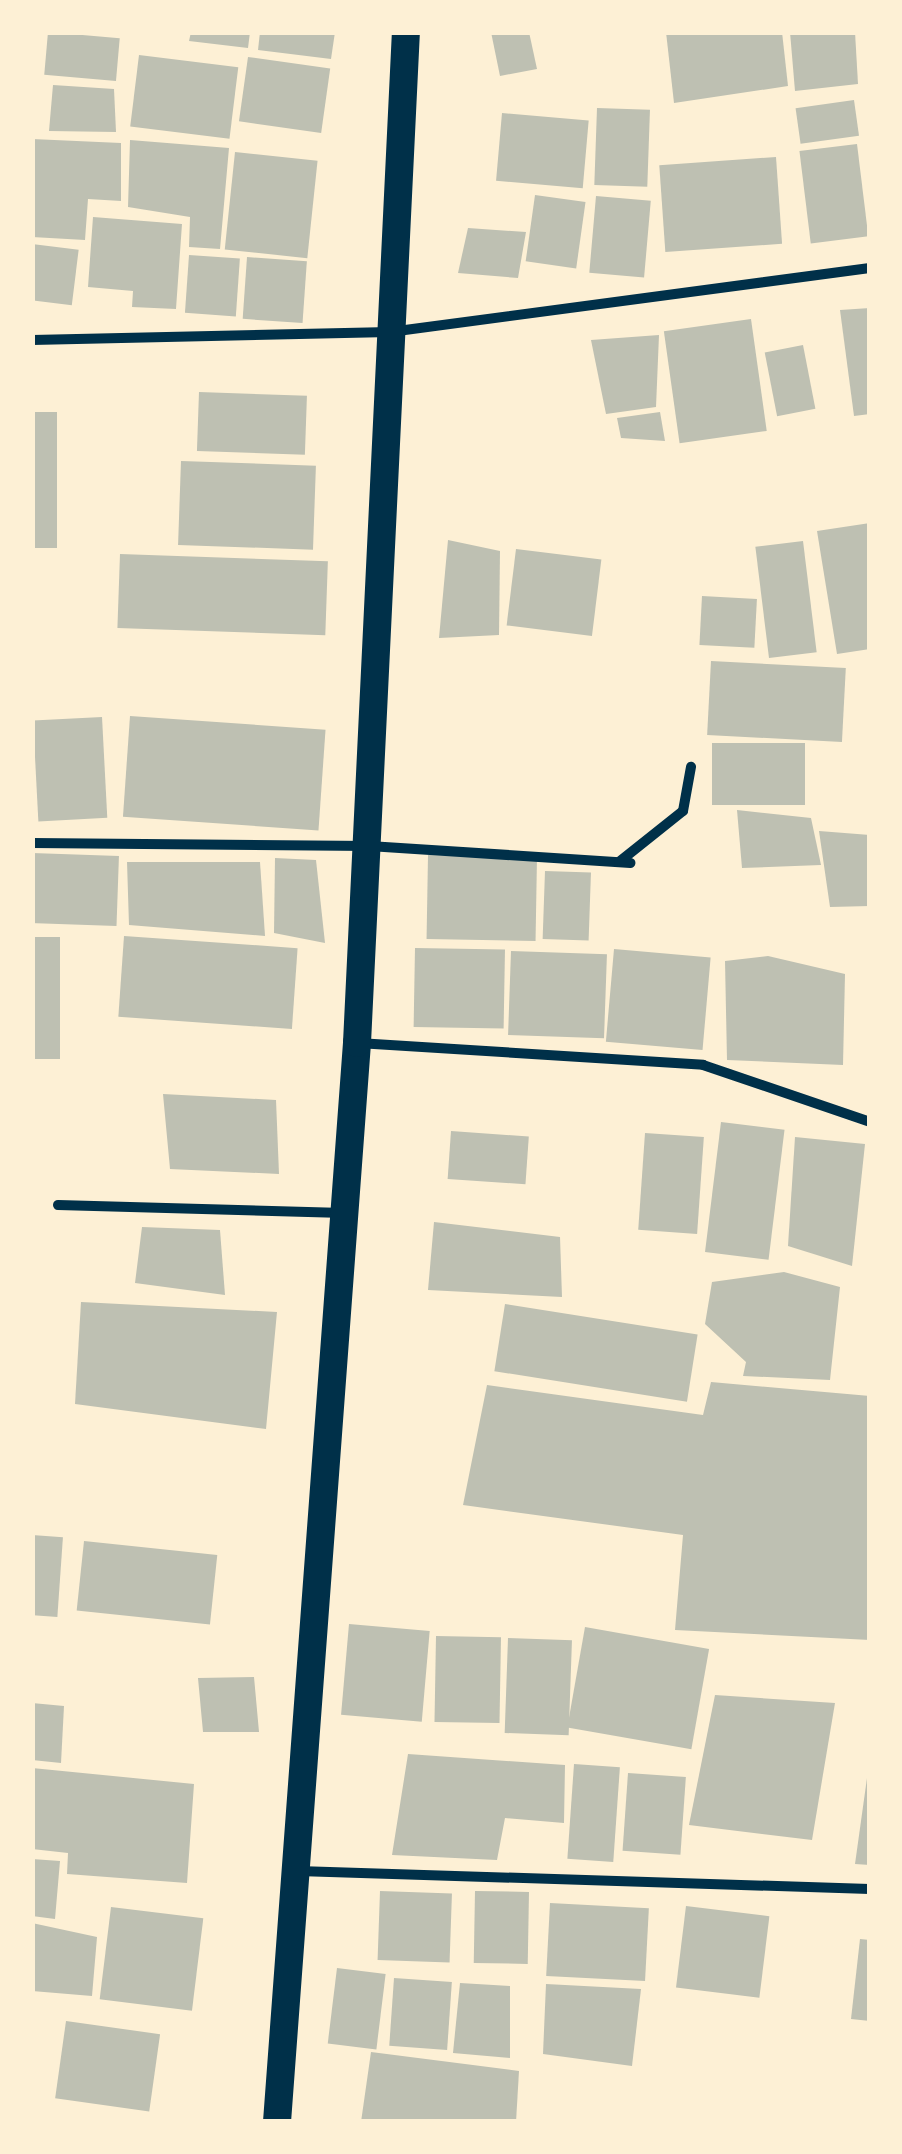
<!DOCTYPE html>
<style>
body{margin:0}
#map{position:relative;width:902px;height:2154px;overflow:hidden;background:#fdf0d5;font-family:Manrope,sans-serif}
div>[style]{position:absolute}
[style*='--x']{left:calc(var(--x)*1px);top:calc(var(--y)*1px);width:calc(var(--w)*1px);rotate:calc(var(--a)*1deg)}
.building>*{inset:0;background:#bec0b2;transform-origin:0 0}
.minor>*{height:10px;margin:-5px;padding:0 5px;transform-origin:5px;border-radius:5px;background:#003049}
.trunk>*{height:28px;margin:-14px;padding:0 14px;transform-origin:14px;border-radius:14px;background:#003049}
span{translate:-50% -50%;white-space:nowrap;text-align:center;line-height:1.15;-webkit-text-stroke:8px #fdf0d5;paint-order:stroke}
.frame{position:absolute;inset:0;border:35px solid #fdf0d5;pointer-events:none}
</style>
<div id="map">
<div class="building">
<i style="left:48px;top:32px;width:72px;height:43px;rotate:5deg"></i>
<i style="clip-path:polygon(191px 32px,250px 32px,248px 48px,189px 41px)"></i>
<i style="clip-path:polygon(260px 32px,335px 32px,331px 59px,258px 50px)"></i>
<i style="clip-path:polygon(491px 32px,529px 32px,537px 69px,500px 76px)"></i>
<i style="clip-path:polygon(666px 32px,782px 32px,788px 86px,674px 103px)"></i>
<i style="clip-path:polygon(790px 32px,855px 32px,858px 84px,795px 91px)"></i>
<i style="left:139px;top:55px;width:100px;height:72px;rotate:7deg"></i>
<i style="left:248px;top:57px;width:83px;height:65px;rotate:8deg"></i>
<i style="clip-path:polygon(53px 85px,114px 89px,116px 132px,49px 131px)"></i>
<i style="left:854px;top:100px;width:36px;height:59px;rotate:82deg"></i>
<i style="left:597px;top:108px;width:53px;height:77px;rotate:2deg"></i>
<i style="left:502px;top:113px;width:87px;height:68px;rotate:5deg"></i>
<i style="clip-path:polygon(32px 139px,121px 143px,121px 201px,88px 199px,85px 240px,32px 237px)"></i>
<i style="clip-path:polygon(130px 140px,229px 148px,220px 249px,189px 247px,190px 217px,128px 207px)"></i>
<i style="left:857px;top:144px;width:93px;height:58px;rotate:83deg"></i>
<i style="left:235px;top:152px;width:83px;height:98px;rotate:6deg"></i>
<i style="left:776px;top:157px;width:87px;height:117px;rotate:86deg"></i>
<i style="left:535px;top:195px;width:51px;height:67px;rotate:8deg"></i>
<i style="left:596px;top:196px;width:55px;height:77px;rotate:5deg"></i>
<i style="clip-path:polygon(93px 217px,182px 224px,176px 309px,132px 307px,133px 291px,88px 287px)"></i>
<i style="clip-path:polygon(468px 228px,526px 232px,518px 278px,458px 273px)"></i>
<i style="left:32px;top:244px;width:47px;height:56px;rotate:7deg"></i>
<i style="left:189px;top:255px;width:51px;height:58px;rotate:4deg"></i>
<i style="left:247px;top:257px;width:60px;height:62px;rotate:4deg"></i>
<i style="clip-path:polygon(870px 308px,870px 414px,854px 416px,840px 310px)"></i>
<i style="left:751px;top:319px;width:113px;height:88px;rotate:82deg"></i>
<i style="clip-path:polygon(659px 335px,656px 407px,606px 414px,591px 340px)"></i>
<i style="left:803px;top:345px;width:65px;height:39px;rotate:79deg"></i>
<i style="left:199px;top:392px;width:108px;height:59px;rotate:2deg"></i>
<i style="left:32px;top:412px;width:25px;height:136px"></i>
<i style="clip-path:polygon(660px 412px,665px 441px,621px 438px,617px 418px)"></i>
<i style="left:181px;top:461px;width:135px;height:84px;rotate:2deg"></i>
<i style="clip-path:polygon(870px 523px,870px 649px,837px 654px,817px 531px)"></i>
<i style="clip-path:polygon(448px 540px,500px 551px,499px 635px,439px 638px)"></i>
<i style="left:803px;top:541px;width:112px;height:48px;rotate:83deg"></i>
<i style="left:516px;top:549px;width:86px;height:77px;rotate:7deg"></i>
<i style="left:120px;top:554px;width:208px;height:74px;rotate:2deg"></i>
<i style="left:702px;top:596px;width:55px;height:49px;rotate:3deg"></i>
<i style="left:711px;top:661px;width:135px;height:74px;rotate:3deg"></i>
<i style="left:130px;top:716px;width:196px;height:101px;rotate:4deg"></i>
<i style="left:102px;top:717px;width:101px;height:69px;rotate:87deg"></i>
<i style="left:712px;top:743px;width:93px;height:62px"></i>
<i style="clip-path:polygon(737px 810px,811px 818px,821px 865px,742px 868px)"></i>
<i style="clip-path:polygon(819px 831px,870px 835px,870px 906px,830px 907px)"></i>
<i style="left:32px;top:853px;width:87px;height:70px;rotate:2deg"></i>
<i style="left:537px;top:857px;width:84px;height:109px;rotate:91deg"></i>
<i style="clip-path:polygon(275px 858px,316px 860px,325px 943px,274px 933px)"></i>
<i style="clip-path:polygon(127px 862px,260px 862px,265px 936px,129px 925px)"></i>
<i style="left:545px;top:871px;width:46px;height:68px;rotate:2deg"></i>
<i style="left:124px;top:936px;width:174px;height:81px;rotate:4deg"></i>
<i style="left:60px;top:937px;width:122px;height:28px;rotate:90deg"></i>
<i style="left:415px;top:948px;width:90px;height:79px;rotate:1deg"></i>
<i style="left:614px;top:949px;width:97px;height:93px;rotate:5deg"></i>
<i style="left:511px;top:951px;width:96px;height:84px;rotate:2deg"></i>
<i style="clip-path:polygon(768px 956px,845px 974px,843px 1065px,727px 1060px,725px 961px)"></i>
<i style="clip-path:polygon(163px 1094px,276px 1100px,279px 1174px,170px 1169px)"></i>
<i style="left:721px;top:1122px;width:64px;height:131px;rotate:7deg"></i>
<i style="left:451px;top:1131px;width:78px;height:48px;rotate:4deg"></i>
<i style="left:645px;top:1133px;width:59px;height:97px;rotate:4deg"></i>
<i style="clip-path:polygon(795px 1137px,865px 1144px,852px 1266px,788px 1246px)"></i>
<i style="clip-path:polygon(434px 1222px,560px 1237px,562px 1297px,428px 1290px)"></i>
<i style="clip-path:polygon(142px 1227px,220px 1230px,225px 1295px,135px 1283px)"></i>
<i style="clip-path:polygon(784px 1272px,840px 1287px,830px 1380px,743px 1376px,746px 1362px,705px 1324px,712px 1282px)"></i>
<i style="clip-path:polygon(81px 1302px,277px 1312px,266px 1429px,75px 1404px)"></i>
<i style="left:505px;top:1304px;width:195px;height:68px;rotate:9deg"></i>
<i style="clip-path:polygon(711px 1382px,870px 1396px,870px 1640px,675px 1630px,683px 1535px,463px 1505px,487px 1385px,703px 1415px)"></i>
<i style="left:32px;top:1535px;width:31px;height:80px;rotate:4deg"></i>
<i style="left:84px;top:1541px;width:134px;height:70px;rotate:6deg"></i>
<i style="left:349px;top:1624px;width:81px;height:91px;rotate:5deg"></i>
<i style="left:585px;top:1627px;width:126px;height:102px;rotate:10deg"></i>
<i style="left:436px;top:1636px;width:65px;height:86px;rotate:1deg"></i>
<i style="left:508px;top:1638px;width:64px;height:95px;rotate:2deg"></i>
<i style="clip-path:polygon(254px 1677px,259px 1732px,203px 1732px,198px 1678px)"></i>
<i style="clip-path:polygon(715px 1695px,835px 1703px,812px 1840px,689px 1825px)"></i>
<i style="clip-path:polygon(32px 1703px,64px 1706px,61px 1763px,32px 1760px)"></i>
<i style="clip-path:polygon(408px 1754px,565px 1765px,564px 1823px,505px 1818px,497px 1860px,392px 1855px)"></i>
<i style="left:574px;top:1764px;width:46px;height:95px;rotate:4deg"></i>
<i style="clip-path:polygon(32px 1768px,194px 1784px,187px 1883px,67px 1874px,68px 1853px,32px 1849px)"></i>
<i style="left:628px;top:1773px;width:58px;height:78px;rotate:4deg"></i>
<i style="clip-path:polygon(867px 1778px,870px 1779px,870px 1865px,855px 1864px)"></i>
<i style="clip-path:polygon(32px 1859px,60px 1861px,55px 1919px,32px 1916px)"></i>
<i style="left:380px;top:1891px;width:72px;height:69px;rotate:2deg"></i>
<i style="left:475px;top:1891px;width:54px;height:72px;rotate:1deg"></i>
<i style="left:550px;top:1903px;width:99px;height:73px;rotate:3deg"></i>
<i style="left:686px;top:1906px;width:84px;height:82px;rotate:7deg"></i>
<i style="left:111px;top:1907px;width:93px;height:93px;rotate:7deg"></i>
<i style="clip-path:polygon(32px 1923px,97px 1937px,92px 1996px,32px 1991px)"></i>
<i style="clip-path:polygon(860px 1939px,870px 1940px,870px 2021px,851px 2019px)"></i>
<i style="left:337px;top:1968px;width:49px;height:76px;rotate:7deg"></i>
<i style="left:394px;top:1978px;width:58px;height:68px;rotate:4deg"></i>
<i style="clip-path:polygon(460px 1983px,510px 1986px,510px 2058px,453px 2053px)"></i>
<i style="clip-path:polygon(546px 1984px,641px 1989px,632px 2066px,543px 2054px)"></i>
<i style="left:66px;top:2021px;width:95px;height:78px;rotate:8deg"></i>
<i style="clip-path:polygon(371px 2052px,519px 2071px,516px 2122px,361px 2122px)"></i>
</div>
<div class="minor">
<i style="--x:32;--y:340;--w:358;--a:-1.3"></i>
<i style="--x:390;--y:332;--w:484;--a:-7.6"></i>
<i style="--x:32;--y:843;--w:337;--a:0.5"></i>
<i style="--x:369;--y:846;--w:262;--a:3.7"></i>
<i style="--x:619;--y:862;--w:82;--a:-38.6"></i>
<i style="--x:683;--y:811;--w:45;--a:-79.7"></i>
<i style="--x:358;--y:1043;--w:346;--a:3.6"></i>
<i style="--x:703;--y:1065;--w:176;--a:18.8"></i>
<i style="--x:58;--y:1205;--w:286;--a:1.6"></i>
<i style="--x:298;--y:1871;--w:572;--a:1.8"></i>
</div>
<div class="trunk">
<i style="--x:277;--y:2122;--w:1082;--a:-85.76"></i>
<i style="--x:357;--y:1043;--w:1012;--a:-87.23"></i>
</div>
<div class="frame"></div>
</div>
